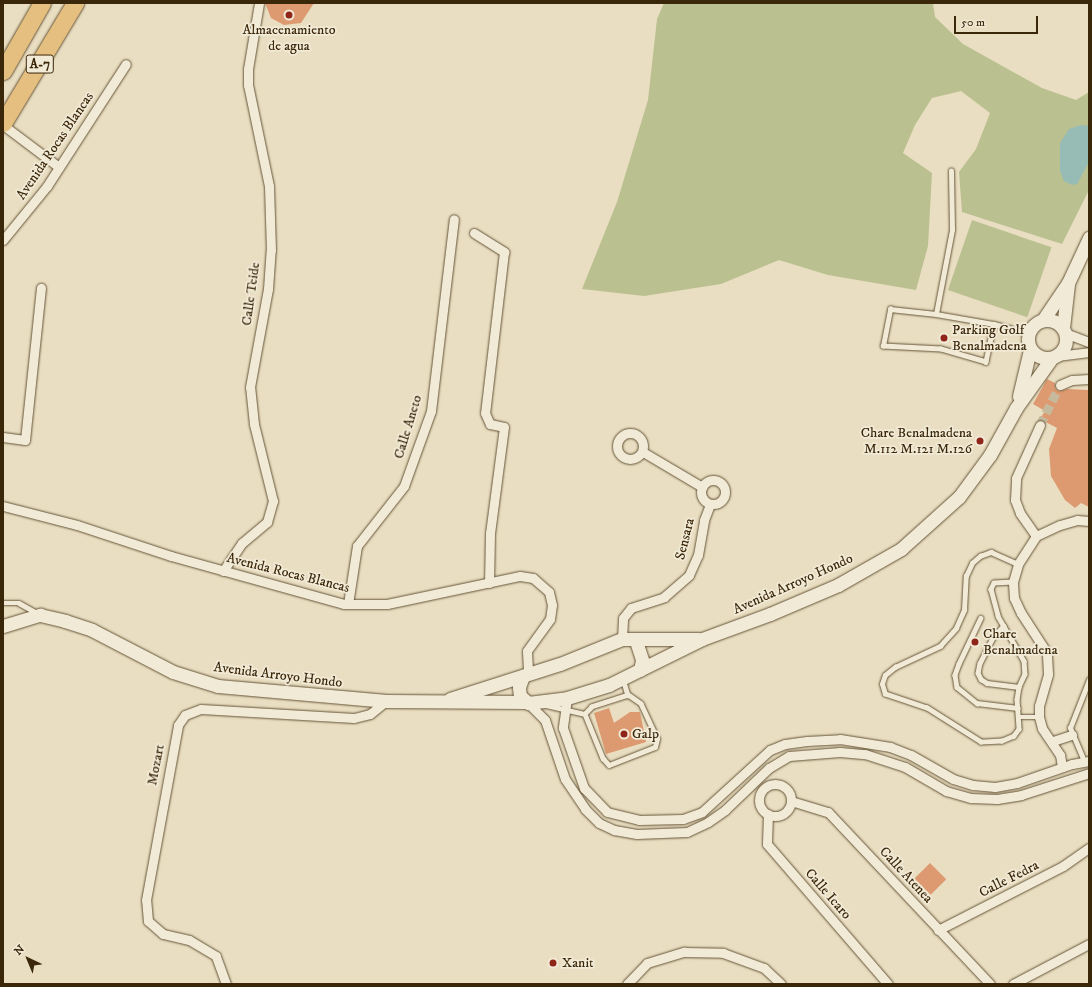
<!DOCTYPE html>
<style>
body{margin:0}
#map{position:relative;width:1092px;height:987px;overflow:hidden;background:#e9dec1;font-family:"IM FELL DW Pica",serif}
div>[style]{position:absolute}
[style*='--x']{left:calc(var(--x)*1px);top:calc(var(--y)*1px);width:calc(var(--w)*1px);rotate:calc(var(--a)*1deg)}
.green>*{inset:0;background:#bac090;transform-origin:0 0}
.water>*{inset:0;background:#97bcb6}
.building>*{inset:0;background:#dd9a70;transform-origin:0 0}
.minor-tunnel>*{height:9px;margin-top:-4.5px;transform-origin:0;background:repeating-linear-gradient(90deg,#c6b99c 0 9px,transparent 0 13.5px)}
.roads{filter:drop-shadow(0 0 1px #665437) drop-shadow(0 0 1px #665437)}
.service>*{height:4.5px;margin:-2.25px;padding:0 2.25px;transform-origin:2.25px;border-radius:2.25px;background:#f1ead7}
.minor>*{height:9px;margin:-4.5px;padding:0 4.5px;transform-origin:4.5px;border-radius:4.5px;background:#f1ead7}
.minor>.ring{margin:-4.5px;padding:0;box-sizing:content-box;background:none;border:9px solid #f1ead7;border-radius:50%}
.secondary>*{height:13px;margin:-6.5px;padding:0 6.5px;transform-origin:6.5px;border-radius:6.5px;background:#f1ead7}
.secondary>.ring{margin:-6.5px;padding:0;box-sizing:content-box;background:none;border:13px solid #f1ead7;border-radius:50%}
.motorway>*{height:17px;margin:-8.5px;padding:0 8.5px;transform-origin:8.5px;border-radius:8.5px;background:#e4bf80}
.dots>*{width:11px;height:11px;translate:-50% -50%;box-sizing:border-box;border:2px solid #f1ead7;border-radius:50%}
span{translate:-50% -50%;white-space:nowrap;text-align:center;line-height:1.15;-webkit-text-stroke:3.5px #f1ead7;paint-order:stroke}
.shield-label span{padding:1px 3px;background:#f1ead7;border:1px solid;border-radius:3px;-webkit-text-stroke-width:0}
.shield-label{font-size:13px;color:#3a2609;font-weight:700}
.poi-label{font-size:14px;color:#3a2609}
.left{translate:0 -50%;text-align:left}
.right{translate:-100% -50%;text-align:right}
.street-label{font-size:14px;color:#3a2609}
.frame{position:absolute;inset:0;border:4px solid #3a2609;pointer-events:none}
.north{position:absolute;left:8px;top:939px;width:40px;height:40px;-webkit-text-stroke:3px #f1ead7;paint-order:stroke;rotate:316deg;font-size:11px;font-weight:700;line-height:16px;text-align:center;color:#3a2609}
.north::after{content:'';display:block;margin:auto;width:14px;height:18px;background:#3a2609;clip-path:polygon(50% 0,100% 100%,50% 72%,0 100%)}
.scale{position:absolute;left:954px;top:16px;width:84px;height:18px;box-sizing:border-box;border:2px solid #3a2609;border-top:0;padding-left:5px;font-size:12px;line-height:14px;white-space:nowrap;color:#3a2609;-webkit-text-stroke:3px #f1ead7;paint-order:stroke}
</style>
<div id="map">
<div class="green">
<i style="clip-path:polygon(664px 3px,933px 3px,935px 17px,963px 44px,1042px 88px,1076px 100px,1089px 92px,1089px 190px,1062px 244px,962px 212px,959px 172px,976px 149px,990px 113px,961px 91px,932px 98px,915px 125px,903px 153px,932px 173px,928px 246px,916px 290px,828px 275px,779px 260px,721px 284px,644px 296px,582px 289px,617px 202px,648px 100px,657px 19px)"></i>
<i style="left:972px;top:220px;width:84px;height:74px;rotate:19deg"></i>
</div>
<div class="water">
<i style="clip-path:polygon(1081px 125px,1089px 126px,1089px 162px,1077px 184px,1072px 185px,1064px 181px,1060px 171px,1060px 143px,1069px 129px)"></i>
</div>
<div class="building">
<i style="clip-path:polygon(265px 3px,314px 3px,301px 23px,284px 25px,271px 18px)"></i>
<i style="clip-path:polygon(1047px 379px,1055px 383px,1055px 388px,1059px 391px,1067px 389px,1089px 390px,1089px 507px,1081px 503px,1075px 508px,1065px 500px,1051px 476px,1049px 449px,1057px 428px,1040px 419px,1045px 411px,1033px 404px)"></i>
<i style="clip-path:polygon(609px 708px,614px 723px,630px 712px,640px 712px,646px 742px,606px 754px,594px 713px)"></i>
<i style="left:930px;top:863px;width:23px;height:22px;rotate:45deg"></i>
</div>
<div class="minor-tunnel">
<i style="--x:1040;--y:425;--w:45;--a:-63.4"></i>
</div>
<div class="roads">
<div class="service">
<i style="--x:936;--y:314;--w:86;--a:-79.2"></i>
<i style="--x:952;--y:230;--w:59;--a:-91"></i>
<i style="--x:994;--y:324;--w:39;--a:102"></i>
<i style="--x:986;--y:362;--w:47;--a:-163.9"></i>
<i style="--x:941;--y:349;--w:58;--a:-177"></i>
<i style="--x:883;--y:346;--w:38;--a:-79"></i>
<i style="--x:890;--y:309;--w:46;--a:6.2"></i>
<i style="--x:936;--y:314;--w:59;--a:9.8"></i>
<i style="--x:994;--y:324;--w:35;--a:15"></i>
<i style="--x:1013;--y:582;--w:19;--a:177"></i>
<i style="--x:994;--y:583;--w:7;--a:117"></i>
<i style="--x:991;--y:589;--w:28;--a:75"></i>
<i style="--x:998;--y:616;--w:52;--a:60"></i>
<i style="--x:1024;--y:661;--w:13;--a:86"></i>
<i style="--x:1025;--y:674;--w:14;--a:115"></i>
<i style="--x:3;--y:603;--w:16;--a:0"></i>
<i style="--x:19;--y:603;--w:21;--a:29"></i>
<i style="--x:981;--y:618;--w:51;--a:115.6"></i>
<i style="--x:959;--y:664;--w:12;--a:110"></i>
<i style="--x:955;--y:675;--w:12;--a:81"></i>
<i style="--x:957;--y:687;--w:26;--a:39"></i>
<i style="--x:977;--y:703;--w:41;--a:7"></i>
<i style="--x:1004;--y:626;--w:16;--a:133"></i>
<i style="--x:993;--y:638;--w:28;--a:117"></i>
<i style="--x:980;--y:663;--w:10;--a:101"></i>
<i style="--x:978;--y:673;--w:7;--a:63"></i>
<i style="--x:981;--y:679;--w:7;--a:34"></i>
<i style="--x:987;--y:683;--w:32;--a:7"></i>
<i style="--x:1019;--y:687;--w:12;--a:99"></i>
<i style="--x:1017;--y:699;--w:30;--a:86"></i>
<i style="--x:1019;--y:729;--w:9;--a:126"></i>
<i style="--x:1014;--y:736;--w:13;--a:157"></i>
<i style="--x:1002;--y:741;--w:21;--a:177"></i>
<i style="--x:981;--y:742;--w:64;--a:-147.8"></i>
<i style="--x:927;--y:708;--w:44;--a:-161.6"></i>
<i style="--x:885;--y:694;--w:10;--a:-107"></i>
<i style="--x:882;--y:684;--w:9;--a:-72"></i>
<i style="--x:885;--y:675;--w:13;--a:-39"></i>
<i style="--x:895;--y:667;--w:50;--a:-25"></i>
<i style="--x:940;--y:646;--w:24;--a:-48"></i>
<i style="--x:956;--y:628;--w:20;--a:-66"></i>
<i style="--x:964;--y:610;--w:34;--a:-87"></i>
<i style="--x:966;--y:576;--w:14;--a:-65"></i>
<i style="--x:972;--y:563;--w:11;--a:-41"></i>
<i style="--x:980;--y:556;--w:12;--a:-20"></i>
<i style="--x:991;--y:552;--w:30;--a:24"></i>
<i style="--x:623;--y:679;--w:17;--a:73"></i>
<i style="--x:628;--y:695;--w:38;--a:162"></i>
<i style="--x:592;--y:707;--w:10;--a:135"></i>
<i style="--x:585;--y:714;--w:48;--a:67.8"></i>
<i style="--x:603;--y:758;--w:9;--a:49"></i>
<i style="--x:609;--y:765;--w:49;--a:-21.4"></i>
<i style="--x:655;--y:747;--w:8;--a:-76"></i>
<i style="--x:657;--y:739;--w:38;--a:-115"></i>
<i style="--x:641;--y:704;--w:16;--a:-145"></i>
<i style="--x:546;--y:705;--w:40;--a:13"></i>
<i style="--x:1020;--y:717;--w:19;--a:0"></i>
<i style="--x:1084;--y:761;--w:36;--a:-113"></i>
<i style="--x:1070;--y:728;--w:52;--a:-68.4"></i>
</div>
<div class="minor">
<i style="--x:3;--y:125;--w:70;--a:36.9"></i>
<i style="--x:474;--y:233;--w:36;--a:32"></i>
<i style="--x:504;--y:252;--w:162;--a:96.7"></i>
<i style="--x:485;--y:413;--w:12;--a:66"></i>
<i style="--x:490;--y:424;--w:14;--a:12"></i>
<i style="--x:504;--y:427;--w:107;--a:97.5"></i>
<i style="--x:490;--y:533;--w:50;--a:91.1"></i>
<i style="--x:3;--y:240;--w:70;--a:-50.8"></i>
<i style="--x:47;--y:186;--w:145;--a:-57.1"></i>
<i style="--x:1065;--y:333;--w:26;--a:21"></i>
<i style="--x:1057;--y:356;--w:32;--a:-7"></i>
<i style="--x:1060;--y:385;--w:13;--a:-23"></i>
<i style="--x:1072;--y:380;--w:17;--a:-3"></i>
<i class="ring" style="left:617px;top:433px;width:17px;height:17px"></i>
<i style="--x:3;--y:437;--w:22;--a:8"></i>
<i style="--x:25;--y:440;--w:153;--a:-84"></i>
<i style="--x:643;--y:452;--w:69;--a:30.7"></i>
<i class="ring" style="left:701px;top:480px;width:15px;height:15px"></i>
<i style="--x:3;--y:506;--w:76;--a:14.4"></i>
<i style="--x:77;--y:525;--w:99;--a:18.3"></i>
<i style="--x:171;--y:556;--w:180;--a:15.5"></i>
<i style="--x:344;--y:604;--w:43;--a:0"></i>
<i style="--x:387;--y:604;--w:136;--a:-11.9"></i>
<i style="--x:520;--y:576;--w:13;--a:9"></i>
<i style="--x:533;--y:578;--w:21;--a:41"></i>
<i style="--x:549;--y:592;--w:13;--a:77"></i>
<i style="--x:552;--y:605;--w:14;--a:98"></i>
<i style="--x:550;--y:619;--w:39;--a:126"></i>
<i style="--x:527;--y:651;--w:22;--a:87"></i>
<i style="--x:1036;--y:536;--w:28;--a:-125"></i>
<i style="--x:1020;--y:513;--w:14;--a:-111"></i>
<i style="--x:1015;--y:500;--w:22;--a:-87"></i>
<i style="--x:1016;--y:478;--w:58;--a:-65.6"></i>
<i style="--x:223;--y:571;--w:34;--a:-56"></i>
<i style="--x:242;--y:543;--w:33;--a:-40"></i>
<i style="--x:267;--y:522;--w:22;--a:-74"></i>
<i style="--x:273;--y:501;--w:79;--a:-103.9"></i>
<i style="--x:254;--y:424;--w:37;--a:-96"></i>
<i style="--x:250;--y:387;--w:100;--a:-79.6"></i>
<i style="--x:268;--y:289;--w:39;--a:-86"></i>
<i style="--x:271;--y:250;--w:64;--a:-91.8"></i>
<i style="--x:269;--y:186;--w:103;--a:-101.7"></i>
<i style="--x:248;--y:85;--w:16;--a:-90"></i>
<i style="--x:248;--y:69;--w:67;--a:-80.5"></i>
<i style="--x:348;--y:604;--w:59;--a:-81.2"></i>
<i style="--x:357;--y:546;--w:76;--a:-51.9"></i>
<i style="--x:404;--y:486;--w:80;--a:-70.2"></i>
<i style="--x:431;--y:411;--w:193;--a:-83.2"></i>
<i style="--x:622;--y:639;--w:21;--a:-87"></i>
<i style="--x:623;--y:618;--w:13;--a:-51"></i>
<i style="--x:631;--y:608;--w:35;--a:-18"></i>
<i style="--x:664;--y:597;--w:33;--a:-41"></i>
<i style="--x:689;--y:575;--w:22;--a:-66"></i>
<i style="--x:698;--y:555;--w:36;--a:-80"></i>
<i style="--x:704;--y:520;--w:17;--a:-69"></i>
<i style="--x:567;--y:698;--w:30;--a:98"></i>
<i style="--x:563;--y:728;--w:64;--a:70.7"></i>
<i style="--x:584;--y:788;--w:33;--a:46"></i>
<i style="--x:607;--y:812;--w:33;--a:14"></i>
<i style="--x:639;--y:820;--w:44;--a:-1.3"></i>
<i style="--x:683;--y:819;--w:20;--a:-20"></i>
<i style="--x:702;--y:812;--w:92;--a:-42.4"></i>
<i style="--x:770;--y:750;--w:16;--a:-22"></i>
<i style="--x:785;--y:744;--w:22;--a:-8"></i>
<i style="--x:807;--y:741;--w:33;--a:-3"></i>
<i style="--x:840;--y:739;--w:51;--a:9.1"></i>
<i style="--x:890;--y:747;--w:22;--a:21"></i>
<i style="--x:911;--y:755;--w:48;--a:29.7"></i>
<i style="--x:953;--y:779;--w:21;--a:17"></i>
<i style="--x:973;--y:785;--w:22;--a:5"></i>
<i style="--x:995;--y:787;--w:22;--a:-10"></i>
<i style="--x:1017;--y:783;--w:58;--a:-19.1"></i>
<i style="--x:1072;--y:764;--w:17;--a:-10"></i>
<i style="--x:528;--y:703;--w:24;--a:45"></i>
<i style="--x:545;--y:720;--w:62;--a:71.3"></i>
<i style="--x:565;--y:779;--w:36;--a:56"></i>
<i style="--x:585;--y:809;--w:20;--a:45"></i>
<i style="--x:599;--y:823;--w:17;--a:25"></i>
<i style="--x:614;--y:830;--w:23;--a:10"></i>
<i style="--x:637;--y:834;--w:50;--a:-2.3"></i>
<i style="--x:687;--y:832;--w:23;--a:-25"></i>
<i style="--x:708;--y:822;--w:21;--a:-35"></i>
<i style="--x:725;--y:810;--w:61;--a:-43.7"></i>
<i style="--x:769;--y:768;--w:23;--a:-31"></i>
<i style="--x:789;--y:756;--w:51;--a:-4.5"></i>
<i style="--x:840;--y:752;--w:25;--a:5"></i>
<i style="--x:865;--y:754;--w:42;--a:18"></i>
<i style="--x:905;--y:767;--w:48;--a:30.3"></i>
<i style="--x:946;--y:791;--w:26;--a:16"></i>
<i style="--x:971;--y:798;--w:26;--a:2"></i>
<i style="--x:997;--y:799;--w:24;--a:-9"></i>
<i style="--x:1021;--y:795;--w:71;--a:-17.9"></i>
<i style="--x:1053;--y:741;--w:20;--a:-18"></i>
<i style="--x:1062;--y:767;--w:12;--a:-99"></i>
<i style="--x:1060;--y:755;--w:32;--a:-124"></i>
<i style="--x:1042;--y:728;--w:11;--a:-105"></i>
<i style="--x:1039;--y:717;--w:11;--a:-90"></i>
<i style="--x:1039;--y:706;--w:33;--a:-74"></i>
<i style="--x:1048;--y:674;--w:21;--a:-93"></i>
<i style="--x:1047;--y:653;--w:48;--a:-123"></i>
<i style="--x:1021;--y:613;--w:17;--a:-115"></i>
<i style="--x:1014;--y:598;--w:16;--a:-94"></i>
<i style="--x:1013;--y:582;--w:19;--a:-74"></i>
<i style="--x:1018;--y:564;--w:33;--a:-57"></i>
<i style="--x:1036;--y:536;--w:26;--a:-25"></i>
<i style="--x:1060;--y:525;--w:18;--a:-16"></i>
<i style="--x:1077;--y:520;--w:12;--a:5"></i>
<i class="ring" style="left:759px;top:784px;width:23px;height:23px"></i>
<i style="--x:791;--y:801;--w:39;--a:17"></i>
<i style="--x:828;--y:812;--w:236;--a:46.7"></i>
<i style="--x:768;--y:814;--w:30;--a:92"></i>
<i style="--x:767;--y:844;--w:185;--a:49.2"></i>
<i style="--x:938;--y:930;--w:140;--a:-27.1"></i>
<i style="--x:1063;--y:866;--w:32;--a:-35"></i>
<i style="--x:226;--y:984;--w:30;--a:-110"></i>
<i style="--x:216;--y:956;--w:31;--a:-149"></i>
<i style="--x:189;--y:940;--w:27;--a:-167"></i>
<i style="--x:163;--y:934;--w:20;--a:-139"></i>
<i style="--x:148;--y:921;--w:21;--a:-95"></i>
<i style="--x:146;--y:900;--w:178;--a:-79.6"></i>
<i style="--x:178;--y:725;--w:12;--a:-55"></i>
<i style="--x:185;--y:715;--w:17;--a:-21"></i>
<i style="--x:201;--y:709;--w:153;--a:3.4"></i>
<i style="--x:354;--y:718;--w:16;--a:-14"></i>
<i style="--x:370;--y:714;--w:21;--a:-39"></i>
<i style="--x:627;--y:984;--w:29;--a:-46"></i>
<i style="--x:647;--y:963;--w:39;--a:-17"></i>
<i style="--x:684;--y:952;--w:39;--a:1"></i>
<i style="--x:723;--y:953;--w:44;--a:20.1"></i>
<i style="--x:764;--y:968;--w:23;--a:43"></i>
<i style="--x:1013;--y:984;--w:86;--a:-27.8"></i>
</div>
<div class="secondary">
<i class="ring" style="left:1028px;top:320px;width:25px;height:25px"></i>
<i style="--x:1043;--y:320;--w:45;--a:-56"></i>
<i style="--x:1068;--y:283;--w:50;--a:-65"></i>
<i style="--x:1063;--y:328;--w:44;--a:-83.5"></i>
<i style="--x:1019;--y:396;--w:47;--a:-76.6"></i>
<i style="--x:3;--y:626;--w:39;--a:-17"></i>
<i style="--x:40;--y:615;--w:26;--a:13"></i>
<i style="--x:65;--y:621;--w:28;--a:18"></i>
<i style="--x:92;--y:630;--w:91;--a:27.4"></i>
<i style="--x:173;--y:672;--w:47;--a:17.3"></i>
<i style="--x:218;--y:686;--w:169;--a:5.1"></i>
<i style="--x:386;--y:701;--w:139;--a:0.4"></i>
<i style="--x:636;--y:641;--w:20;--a:72"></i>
<i style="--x:642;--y:660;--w:10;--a:101"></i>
<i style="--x:523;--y:676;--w:12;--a:110"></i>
<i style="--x:519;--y:687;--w:9;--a:84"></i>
<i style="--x:520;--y:696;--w:11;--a:41"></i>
<i style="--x:528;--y:703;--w:39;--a:-7"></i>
<i style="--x:567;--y:698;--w:44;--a:-17.2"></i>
<i style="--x:609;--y:685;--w:104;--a:-26.3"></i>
<i style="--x:702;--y:639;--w:72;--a:-20.2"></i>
<i style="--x:770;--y:614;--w:74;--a:-23.1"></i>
<i style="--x:838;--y:585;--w:73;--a:-29.7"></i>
<i style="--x:901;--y:549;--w:78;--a:-41.9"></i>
<i style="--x:959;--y:497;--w:52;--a:-53.6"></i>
<i style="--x:990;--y:455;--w:54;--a:-61"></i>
<i style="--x:1016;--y:408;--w:60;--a:-54.5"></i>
<i style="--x:450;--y:699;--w:115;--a:-17.7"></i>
<i style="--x:560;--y:664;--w:67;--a:-22"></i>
<i style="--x:622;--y:639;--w:76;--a:0"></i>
</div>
<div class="motorway">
<i style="--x:3;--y:71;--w:78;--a:-60.2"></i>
<i style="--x:3;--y:123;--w:140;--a:-59"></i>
</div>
</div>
<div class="dots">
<i style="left:289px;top:15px;background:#8f2418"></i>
<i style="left:944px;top:338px;background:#8f2418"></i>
<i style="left:980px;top:441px;background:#8f2418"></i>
<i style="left:975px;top:642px;background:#8f2418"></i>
<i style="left:624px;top:734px;background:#8f2418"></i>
<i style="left:553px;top:963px;background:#8f2418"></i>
</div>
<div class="shield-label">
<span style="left:40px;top:64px">A-7</span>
</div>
<div class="poi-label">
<span style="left:289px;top:38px">Almacenamiento<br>de agua</span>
<span class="left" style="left:952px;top:338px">Parking Golf<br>Benalmadena</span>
<span class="right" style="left:972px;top:441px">Chare Benalmadena<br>M.112 M.121 M.126</span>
<span class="left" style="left:983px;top:642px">Chare<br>Benalmadena</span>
<span class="left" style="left:632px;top:734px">Galp</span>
<span class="left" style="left:562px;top:963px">Xanit</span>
</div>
<div class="street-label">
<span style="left:55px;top:146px;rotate:-56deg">Avenida Rocas Blancas</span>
<span style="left:251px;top:294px;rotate:-82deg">Calle Teide</span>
<span style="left:408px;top:427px;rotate:-73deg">Calle Aneto</span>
<span style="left:685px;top:539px;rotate:-76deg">Sensara</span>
<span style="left:288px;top:573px;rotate:14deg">Avenida Rocas Blancas</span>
<span style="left:793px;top:584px;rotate:-24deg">Avenida Arroyo Hondo</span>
<span style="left:278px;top:675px;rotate:7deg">Avenida Arroyo Hondo</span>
<span style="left:156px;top:765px;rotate:-79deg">Mozart</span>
<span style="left:906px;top:875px;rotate:47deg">Calle Atenea</span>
<span style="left:1009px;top:879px;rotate:-27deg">Calle Fedra</span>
<span style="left:828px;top:894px;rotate:49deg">Calle Icaro</span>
</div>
<div class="frame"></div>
<div class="north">N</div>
<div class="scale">50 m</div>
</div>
